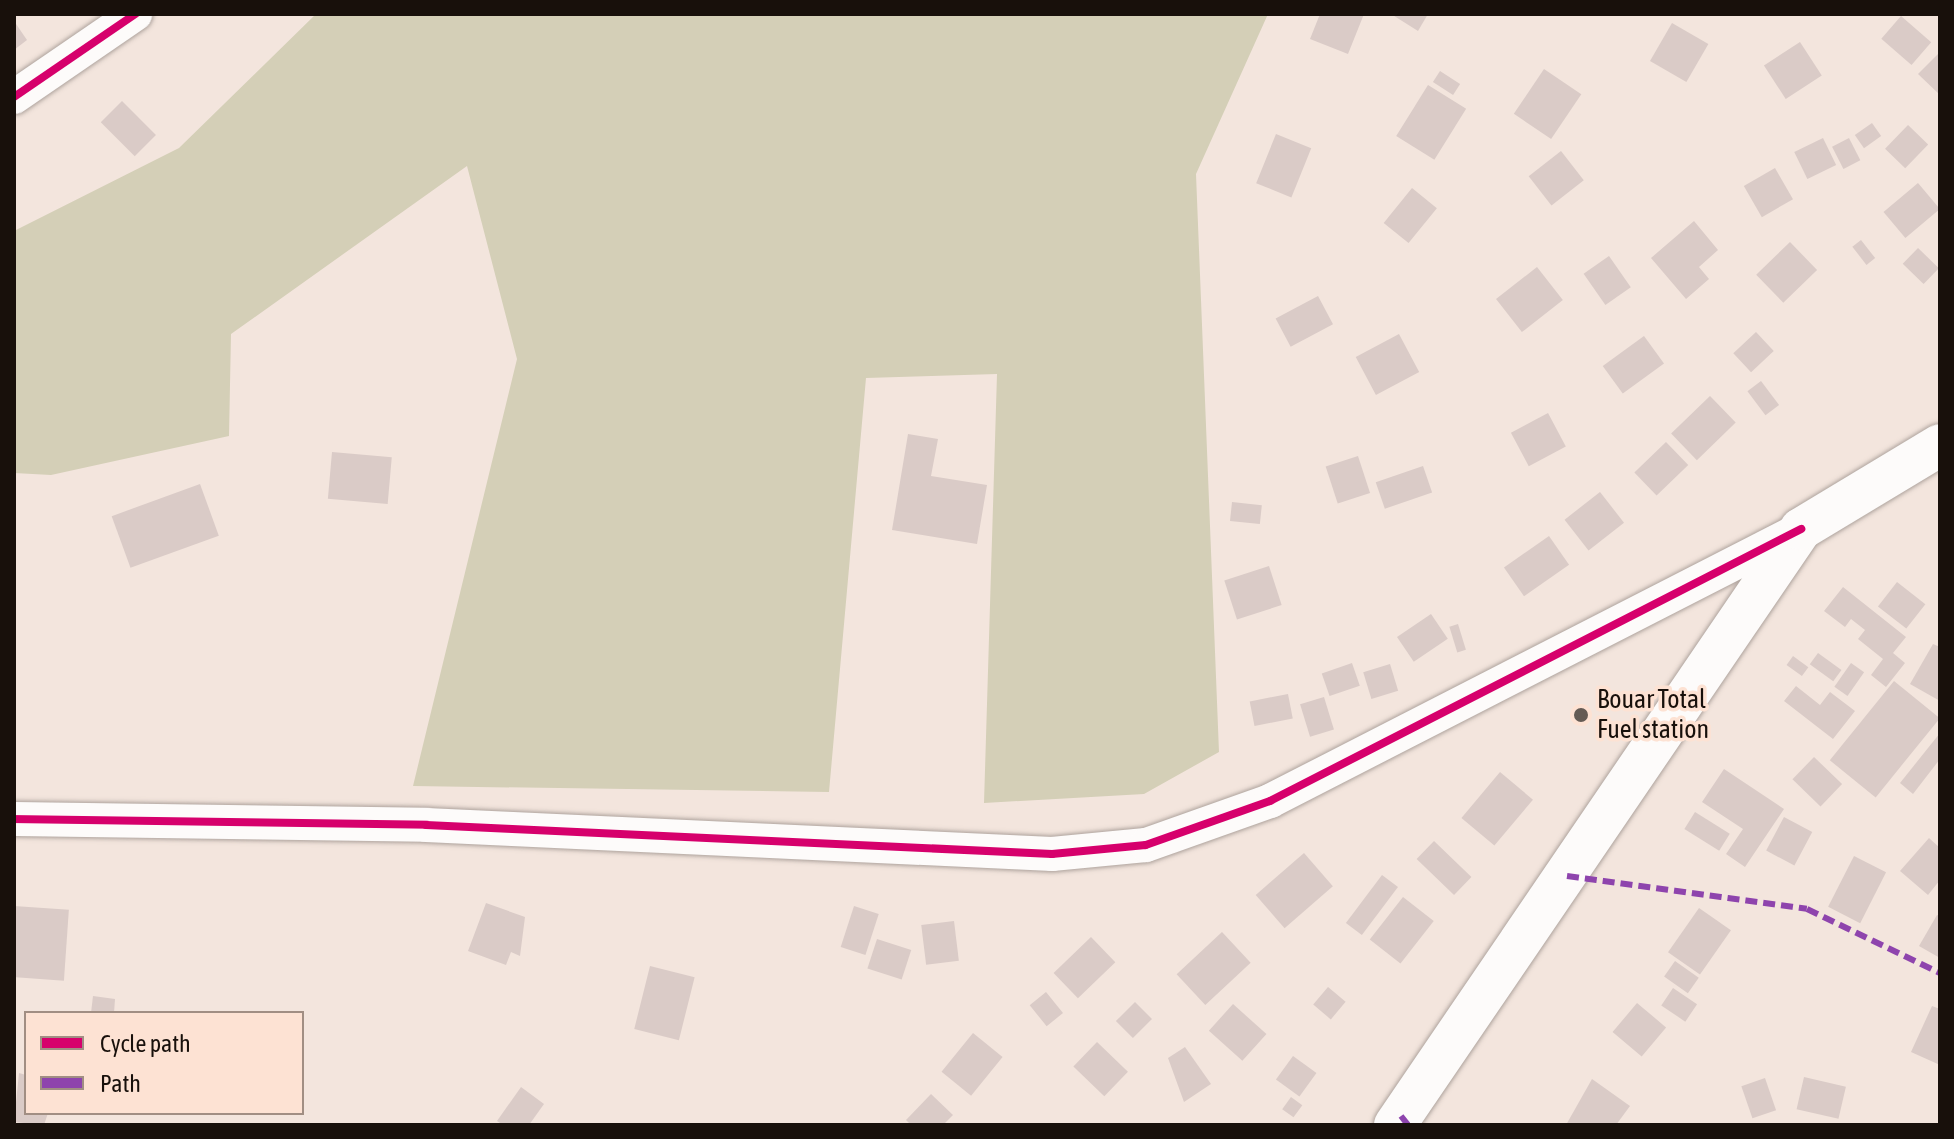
<!DOCTYPE html>
<style>
body{margin:0}
#map{position:relative;width:1954px;height:1139px;overflow:hidden;background:#f3e5dd;font-family:"Asap Condensed",sans-serif}
div>[style]{position:absolute}
[style*='--x']{left:calc(var(--x)*1px);top:calc(var(--y)*1px);width:calc(var(--w)*1px);rotate:calc(var(--a)*1deg)}
.green>*{inset:0;background:#d4cfb7}
.building>*{inset:0;background:#dacbc7;transform-origin:0 0}
.roads{filter:drop-shadow(0 0 2px #aea39d) drop-shadow(0 0 2px #aea39d)}
.minor>*{height:34px;margin:-17px;padding:0 17px;transform-origin:17px;border-radius:17px;background:#fdfbfa}
.major>*{height:42px;margin:-21px;padding:0 21px;transform-origin:21px;border-radius:21px;background:#fdfbfa}
.quiet>*{height:6px;margin-top:-3px;transform-origin:0;background:repeating-linear-gradient(90deg,#8e44ad 0 12px,transparent 0 18px)}
.cycleway>*{height:8px;margin:-4px;padding:0 4px;transform-origin:4px;border-radius:4px;background:#d6006c}
.dots>*{width:22px;height:22px;translate:-50% -50%;box-sizing:border-box;border:4px solid #fde2d3;border-radius:50%}
span{translate:-50% -50%;white-space:nowrap;text-align:center;line-height:1.15;-webkit-text-stroke:7px #fde2d3;paint-order:stroke}
.poi-label{font-size:26px;color:#18100b}
.left{translate:0 -50%;text-align:left}
.frame{position:absolute;inset:0;border:16px solid #18100b;pointer-events:none}
.legend{position:absolute;left:24px;top:1011px;width:280px;height:104px;box-sizing:border-box;background:#fde2d3;border:2px solid #a18e83;margin:0;padding:10px 14px;list-style:none;font-size:24px;color:#18100b}
.legend li{display:flex;align-items:center;gap:16px;height:40px}
.legend b{width:40px;border:2px solid #a18e83}
</style>
<div id="map">
<div class="green">
<i style="clip-path:polygon(316px 14px,1268px 14px,1196px 174px,1219px 752px,1144px 794px,984px 803px,997px 374px,866px 378px,829px 792px,413px 786px,517px 359px,467px 166px,231px 334px,229px 436px,51px 475px,14px 473px,14px 231px,179px 148px)"></i>
</div>
<div class="building">
<i style="clip-path:polygon(1320px 14px,1364px 14px,1348px 54px,1310px 39px)"></i>
<i style="clip-path:polygon(1391px 14px,1428px 14px,1418px 31px)"></i>
<i style="left:1901px;top:16px;width:40px;height:30px;rotate:41deg"></i>
<i style="clip-path:polygon(14px 21px,27px 40px,14px 50px)"></i>
<i style="left:1672px;top:23px;width:42px;height:44px;rotate:30deg"></i>
<i style="left:1800px;top:42px;width:40px;height:43px;rotate:57deg"></i>
<i style="clip-path:polygon(1940px 52px,1940px 95px,1918px 74px)"></i>
<i style="left:1544px;top:69px;width:45px;height:54px;rotate:34deg"></i>
<i style="left:1440px;top:71px;width:24px;height:13px;rotate:33deg"></i>
<i style="left:1428px;top:85px;width:45px;height:60px;rotate:32deg"></i>
<i style="left:122px;top:101px;width:48px;height:30px;rotate:45deg"></i>
<i style="left:1872px;top:123px;width:16px;height:21px;rotate:55deg"></i>
<i style="left:1908px;top:125px;width:28px;height:33px;rotate:44deg"></i>
<i style="left:1276px;top:134px;width:38px;height:53px;rotate:22deg"></i>
<i style="left:1823px;top:138px;width:30px;height:32px;rotate:64deg"></i>
<i style="left:1849px;top:138px;width:25px;height:19px;rotate:63deg"></i>
<i style="left:1561px;top:151px;width:37px;height:41px;rotate:52deg"></i>
<i style="left:1775px;top:168px;width:36px;height:36px;rotate:60deg"></i>
<i style="left:1918px;top:183px;width:34px;height:45px;rotate:50deg"></i>
<i style="left:1412px;top:188px;width:32px;height:45px;rotate:39deg"></i>
<i style="clip-path:polygon(1694px 221px,1718px 250px,1699px 267px,1709px 279px,1686px 299px,1651px 258px)"></i>
<i style="left:1861px;top:240px;width:23px;height:11px;rotate:52deg"></i>
<i style="left:1790px;top:242px;width:39px;height:47px;rotate:46deg"></i>
<i style="left:1918px;top:248px;width:29px;height:22px;rotate:44deg"></i>
<i style="left:1609px;top:256px;width:38px;height:31px;rotate:55deg"></i>
<i style="left:1537px;top:267px;width:42px;height:52px;rotate:52deg"></i>
<i style="left:1318px;top:296px;width:32px;height:48px;rotate:62deg"></i>
<i style="left:1756px;top:332px;width:26px;height:31px;rotate:47deg"></i>
<i style="left:1399px;top:334px;width:43px;height:49px;rotate:62deg"></i>
<i style="left:1644px;top:336px;width:34px;height:51px;rotate:54deg"></i>
<i style="left:1761px;top:381px;width:30px;height:17px;rotate:53deg"></i>
<i style="left:1710px;top:396px;width:37px;height:54px;rotate:46deg"></i>
<i style="left:1548px;top:413px;width:38px;height:42px;rotate:62deg"></i>
<i style="clip-path:polygon(908px 434px,938px 439px,931px 476px,987px 485px,977px 544px,892px 530px)"></i>
<i style="left:1666px;top:442px;width:32px;height:44px;rotate:46deg"></i>
<i style="left:332px;top:452px;width:60px;height:47px;rotate:5deg"></i>
<i style="left:1358px;top:456px;width:39px;height:34px;rotate:72deg"></i>
<i style="left:1423px;top:466px;width:28px;height:50px;rotate:71deg"></i>
<i style="left:200px;top:484px;width:55px;height:94px;rotate:70deg"></i>
<i style="left:1600px;top:492px;width:39px;height:45px;rotate:52deg"></i>
<i style="left:1232px;top:502px;width:30px;height:19px;rotate:6deg"></i>
<i style="left:1549px;top:536px;width:35px;height:55px;rotate:55deg"></i>
<i style="left:1269px;top:566px;width:41px;height:47px;rotate:72deg"></i>
<i style="left:1897px;top:582px;width:36px;height:31px;rotate:38deg"></i>
<i style="clip-path:polygon(1843px 587px,1906px 637px,1893px 653px,1905px 663px,1886px 687px,1871px 675px,1883px 659px,1858px 639px,1865px 630px,1851px 619px,1845px 627px,1824px 611px)"></i>
<i style="left:1431px;top:614px;width:30px;height:41px;rotate:56deg"></i>
<i style="left:1458px;top:624px;width:27px;height:9px;rotate:73deg"></i>
<i style="clip-path:polygon(1933px 644px,1940px 647px,1940px 701px,1910px 684px)"></i>
<i style="left:1818px;top:653px;width:29px;height:14px;rotate:36deg"></i>
<i style="left:1793px;top:656px;width:19px;height:11px;rotate:36deg"></i>
<i style="left:1352px;top:663px;width:24px;height:32px;rotate:71deg"></i>
<i style="left:1851px;top:663px;width:16px;height:29px;rotate:35deg"></i>
<i style="left:1390px;top:664px;width:28px;height:28px;rotate:73deg"></i>
<i style="left:1894px;top:681px;width:59px;height:102px;rotate:39deg"></i>
<i style="clip-path:polygon(1796px 686px,1820px 705px,1830px 692px,1855px 711px,1833px 739px,1784px 701px)"></i>
<i style="left:1288px;top:694px;width:25px;height:39px;rotate:79deg"></i>
<i style="left:1324px;top:697px;width:34px;height:25px;rotate:73deg"></i>
<i style="clip-path:polygon(1940px 733px,1940px 759px,1913px 794px,1900px 783px)"></i>
<i style="left:1814px;top:757px;width:39px;height:31px;rotate:44deg"></i>
<i style="clip-path:polygon(1724px 769px,1784px 809px,1745px 867px,1726px 854px,1743px 829px,1702px 802px)"></i>
<i style="left:1500px;top:772px;width:43px;height:60px;rotate:40deg"></i>
<i style="left:1695px;top:812px;width:41px;height:20px;rotate:32deg"></i>
<i style="left:1784px;top:817px;width:32px;height:38px;rotate:28deg"></i>
<i style="clip-path:polygon(1929px 838px,1940px 848px,1940px 880px,1928px 895px,1900px 871px)"></i>
<i style="left:1434px;top:841px;width:52px;height:25px;rotate:44deg"></i>
<i style="left:1304px;top:853px;width:44px;height:64px;rotate:49deg"></i>
<i style="left:1854px;top:856px;width:36px;height:57px;rotate:27deg"></i>
<i style="left:1382px;top:875px;width:20px;height:60px;rotate:37deg"></i>
<i style="left:1403px;top:897px;width:39px;height:54px;rotate:38deg"></i>
<i style="clip-path:polygon(486px 903px,525px 917px,520px 956px,511px 952px,506px 965px,468px 951px)"></i>
<i style="left:14px;top:906px;width:55px;height:71px;rotate:4deg"></i>
<i style="left:854px;top:906px;width:26px;height:43px;rotate:18deg"></i>
<i style="left:1699px;top:908px;width:39px;height:54px;rotate:35deg"></i>
<i style="clip-path:polygon(1937px 915px,1940px 916px,1940px 958px,1919px 946px)"></i>
<i style="left:954px;top:921px;width:40px;height:33px;rotate:83deg"></i>
<i style="left:1222px;top:932px;width:42px;height:62px;rotate:47deg"></i>
<i style="left:1091px;top:937px;width:35px;height:52px;rotate:46deg"></i>
<i style="left:877px;top:939px;width:36px;height:31px;rotate:18deg"></i>
<i style="left:1675px;top:961px;width:29px;height:19px;rotate:35deg"></i>
<i style="left:650px;top:966px;width:46px;height:65px;rotate:14deg"></i>
<i style="left:1328px;top:987px;width:23px;height:23px;rotate:40deg"></i>
<i style="left:1673px;top:988px;width:29px;height:21px;rotate:34deg"></i>
<i style="left:1046px;top:992px;width:27px;height:21px;rotate:51deg"></i>
<i style="clip-path:polygon(93px 996px,115px 999px,114px 1013px,91px 1013px)"></i>
<i style="left:1135px;top:1002px;width:24px;height:27px;rotate:45deg"></i>
<i style="left:1637px;top:1003px;width:38px;height:38px;rotate:40deg"></i>
<i style="left:1233px;top:1004px;width:45px;height:36px;rotate:42deg"></i>
<i style="clip-path:polygon(1932px 1006px,1940px 1009px,1940px 1065px,1911px 1052px)"></i>
<i style="left:973px;top:1033px;width:38px;height:50px;rotate:39deg"></i>
<i style="left:1097px;top:1042px;width:43px;height:34px;rotate:44deg"></i>
<i style="clip-path:polygon(1185px 1047px,1211px 1084px,1184px 1102px,1168px 1058px)"></i>
<i style="left:1293px;top:1056px;width:29px;height:29px;rotate:36deg"></i>
<i style="clip-path:polygon(19px 1073px,26px 1075px,26px 1113px,48px 1113px,44px 1125px,14px 1122px)"></i>
<i style="left:1804px;top:1077px;width:43px;height:33px;rotate:13deg"></i>
<i style="left:1765px;top:1078px;width:34px;height:25px;rotate:71deg"></i>
<i style="clip-path:polygon(1592px 1079px,1630px 1106px,1616px 1125px,1566px 1125px)"></i>
<i style="clip-path:polygon(521px 1087px,544px 1104px,529px 1125px,503px 1125px,497px 1121px)"></i>
<i style="clip-path:polygon(931px 1094px,953px 1115px,943px 1125px,911px 1125px,906px 1120px)"></i>
<i style="left:1291px;top:1097px;width:14px;height:15px;rotate:36deg"></i>
</div>
<div class="roads">
<div class="minor">
<i style="--x:14;--y:97;--w:147;--a:-34.4"></i>
<i style="--x:14;--y:819;--w:412;--a:0.8"></i>
<i style="--x:426;--y:825;--w:627;--a:2.65"></i>
<i style="--x:1052;--y:854;--w:94;--a:-5.5"></i>
<i style="--x:1146;--y:845;--w:132;--a:-19.5"></i>
<i style="--x:1270;--y:801;--w:597;--a:-27.12"></i>
</div>
<div class="major">
<i style="--x:1395;--y:1125;--w:721;--a:-55.74"></i>
<i style="--x:1801;--y:529;--w:162;--a:-31.1"></i>
</div>
</div>
<div class="quiet">
<i style="--x:1567;--y:876;--w:242;--a:7.8"></i>
<i style="--x:1807;--y:909;--w:148;--a:25.7"></i>
<i style="--x:1401;--y:1116;--w:11;--a:52"></i>
</div>
<div class="cycleway">
<i style="--x:14;--y:97;--w:147;--a:-34.4"></i>
<i style="--x:14;--y:819;--w:412;--a:0.8"></i>
<i style="--x:426;--y:825;--w:627;--a:2.65"></i>
<i style="--x:1052;--y:854;--w:94;--a:-5.5"></i>
<i style="--x:1146;--y:845;--w:132;--a:-19.5"></i>
<i style="--x:1270;--y:801;--w:597;--a:-27.12"></i>
</div>
<div class="dots">
<i style="left:1581px;top:715px;background:#655b54"></i>
</div>
<div class="poi-label">
<span class="left" style="left:1597px;top:715px">Bouar Total<br>Fuel station</span>
</div>
<div class="frame"></div>
<ul class="legend">
<li><b style="height:10px;background:#d6006c"></b>Cycle path</li>
<li><b style="height:10px;background:#8e44ad"></b>Path</li>
</ul>
</div>
